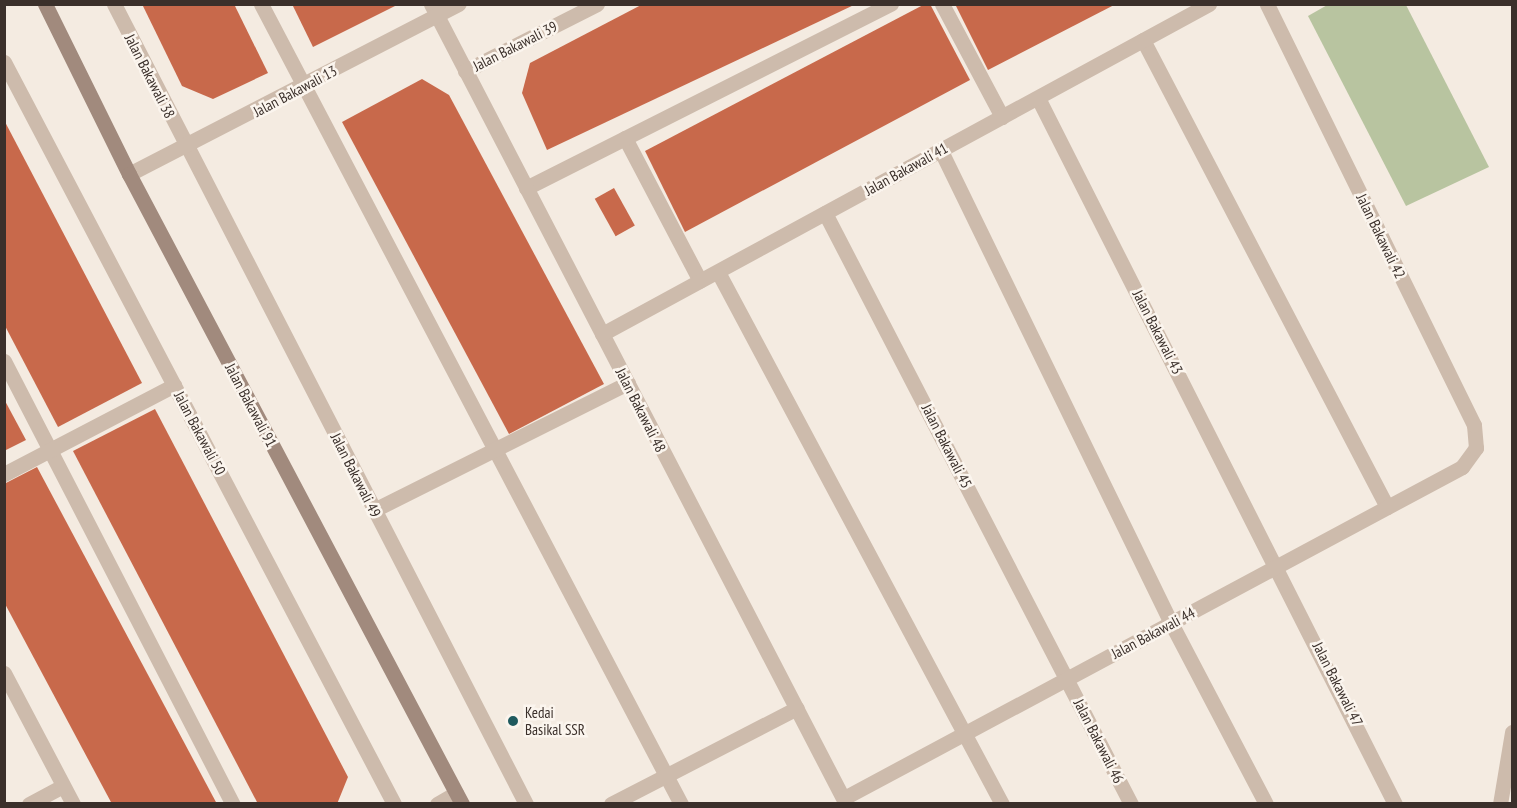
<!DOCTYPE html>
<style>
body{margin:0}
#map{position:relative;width:1517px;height:808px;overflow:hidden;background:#f4ebe1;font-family:"PT Sans Narrow",sans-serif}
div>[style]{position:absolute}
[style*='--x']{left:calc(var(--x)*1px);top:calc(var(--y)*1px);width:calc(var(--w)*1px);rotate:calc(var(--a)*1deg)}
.green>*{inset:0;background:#b8c4a0}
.building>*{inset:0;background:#c8694b;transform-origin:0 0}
.lane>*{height:15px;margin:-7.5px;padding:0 7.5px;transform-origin:7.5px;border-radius:7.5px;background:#cdbbac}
.street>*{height:15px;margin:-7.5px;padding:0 7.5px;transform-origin:7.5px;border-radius:7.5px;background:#cdbbac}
.secondary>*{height:15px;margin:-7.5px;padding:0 7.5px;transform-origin:7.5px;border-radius:7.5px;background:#a18a7d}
.dots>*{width:16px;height:16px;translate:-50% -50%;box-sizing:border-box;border:3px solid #fbf5ee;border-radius:50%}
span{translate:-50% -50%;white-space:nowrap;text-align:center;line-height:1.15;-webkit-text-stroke:5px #fbf5ee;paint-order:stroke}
.street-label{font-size:15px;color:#3b302b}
.poi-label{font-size:15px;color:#3b302b}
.left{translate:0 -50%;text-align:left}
.frame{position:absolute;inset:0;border:6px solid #3b302b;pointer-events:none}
</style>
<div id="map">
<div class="green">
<i style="clip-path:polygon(1329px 4px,1406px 5px,1489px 167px,1406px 206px,1308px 16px)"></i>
</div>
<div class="building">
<i style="clip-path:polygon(142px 4px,234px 4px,268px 73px,213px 99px,182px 86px)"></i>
<i style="clip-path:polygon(292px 4px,399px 4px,313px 47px)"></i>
<i style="clip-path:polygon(643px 4px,856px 4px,547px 150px,522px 93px,530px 63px)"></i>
<i style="clip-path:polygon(925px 4px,930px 4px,970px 80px,685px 232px,645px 151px)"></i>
<i style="clip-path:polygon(955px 4px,1116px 4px,988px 70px)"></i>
<i style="clip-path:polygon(422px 79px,449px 95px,604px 384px,509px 434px,342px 122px)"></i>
<i style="clip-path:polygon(4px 120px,142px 383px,58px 427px,4px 324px)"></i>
<i style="left:614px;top:188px;width:43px;height:22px;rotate:61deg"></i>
<i style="clip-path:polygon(4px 399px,26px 440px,4px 451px)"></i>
<i style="clip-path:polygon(155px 409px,348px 777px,337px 804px,258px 804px,73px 451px)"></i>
<i style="clip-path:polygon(37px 467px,217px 804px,112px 804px,4px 602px,4px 484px)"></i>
</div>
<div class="lane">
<i style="--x:261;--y:4;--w:904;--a:62.3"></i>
<i style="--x:942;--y:4;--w:128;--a:62"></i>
<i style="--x:1143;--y:40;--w:527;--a:62.41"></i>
<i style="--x:625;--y:138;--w:161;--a:62.3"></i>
<i style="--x:941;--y:151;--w:525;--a:64.02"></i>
<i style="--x:1171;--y:623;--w:204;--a:62.3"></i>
<i style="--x:526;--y:188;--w:409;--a:-26.8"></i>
<i style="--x:718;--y:272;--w:603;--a:61.91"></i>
<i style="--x:4;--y:361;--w:499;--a:62.7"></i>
<i style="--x:4;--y:474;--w:192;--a:-27.6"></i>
<i style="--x:374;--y:510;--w:284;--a:-26.6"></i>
<i style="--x:29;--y:804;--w:38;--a:-28"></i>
<i style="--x:611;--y:804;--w:209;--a:-27.3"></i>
</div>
<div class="street">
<i style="--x:114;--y:4;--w:900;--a:62.75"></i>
<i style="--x:431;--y:4;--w:901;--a:62.58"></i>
<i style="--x:4;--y:62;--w:838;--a:62.27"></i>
<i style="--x:465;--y:71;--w:148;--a:-26.9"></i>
<i style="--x:1038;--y:98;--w:791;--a:63.18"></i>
<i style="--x:129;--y:174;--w:371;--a:-27.3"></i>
<i style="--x:825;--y:213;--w:666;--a:62.63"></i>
<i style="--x:602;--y:334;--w:691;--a:-28.53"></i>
<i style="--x:4;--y:673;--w:148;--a:62.2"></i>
<i style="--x:844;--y:798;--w:701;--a:-28.17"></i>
<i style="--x:1462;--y:467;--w:24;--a:-54"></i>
<i style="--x:1476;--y:448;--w:23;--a:-95"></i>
<i style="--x:1474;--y:425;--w:469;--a:-116.2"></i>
<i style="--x:437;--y:804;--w:22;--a:-30"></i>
<i style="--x:1500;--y:804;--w:73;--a:-80.5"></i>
</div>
<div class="secondary">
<i style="--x:45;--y:4;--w:190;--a:63.7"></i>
<i style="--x:129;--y:174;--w:713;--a:62.14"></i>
</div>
<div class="dots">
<i style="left:513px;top:721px;background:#1f5a5e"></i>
</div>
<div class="street-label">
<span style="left:515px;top:46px;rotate:-27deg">Jalan Bakawali 39</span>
<span style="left:150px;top:76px;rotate:63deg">Jalan Bakawali 38</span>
<span style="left:295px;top:91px;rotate:-28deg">Jalan Bakawali 13</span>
<span style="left:906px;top:169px;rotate:-29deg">Jalan Bakawali 41</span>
<span style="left:1381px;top:236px;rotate:64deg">Jalan Bakawali 42</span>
<span style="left:1158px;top:332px;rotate:63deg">Jalan Bakawali 43</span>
<span style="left:251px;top:405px;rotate:62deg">Jalan Bakawali 91</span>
<span style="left:641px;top:410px;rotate:63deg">Jalan Bakawali 48</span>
<span style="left:200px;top:433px;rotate:62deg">Jalan Bakawali 50</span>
<span style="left:947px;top:446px;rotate:63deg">Jalan Bakawali 45</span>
<span style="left:356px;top:475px;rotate:63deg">Jalan Bakawali 49</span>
<span style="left:1153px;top:633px;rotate:-28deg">Jalan Bakawali 44</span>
<span style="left:1338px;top:684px;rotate:63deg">Jalan Bakawali 47</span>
<span style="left:1099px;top:741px;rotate:63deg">Jalan Bakawali 46</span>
</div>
<div class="poi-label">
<span class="left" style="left:525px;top:721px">Kedai<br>Basikal SSR</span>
</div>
<div class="frame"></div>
</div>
